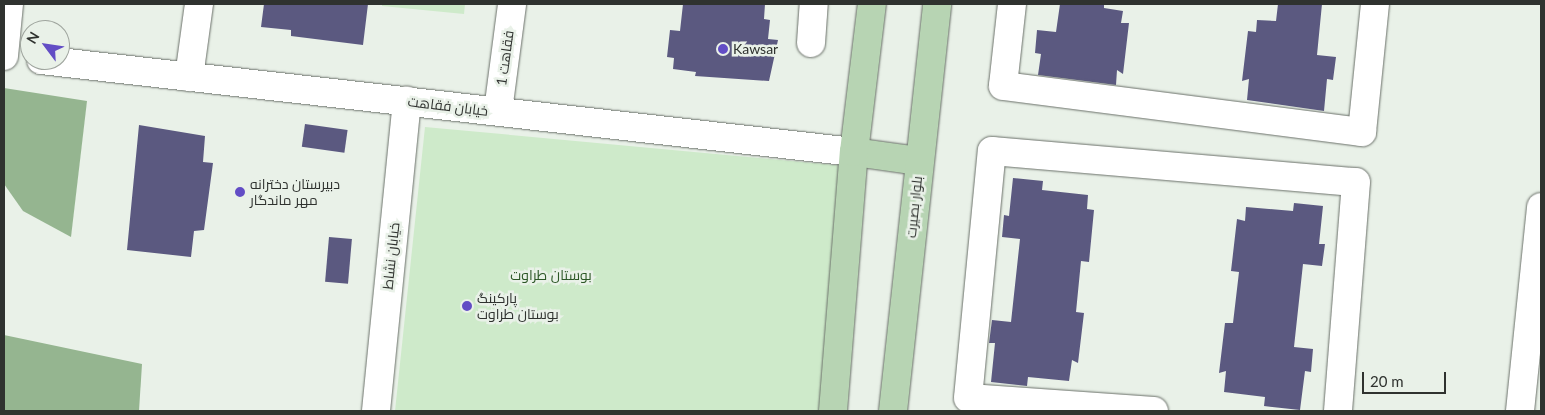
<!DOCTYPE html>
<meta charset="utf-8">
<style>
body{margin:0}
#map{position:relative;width:1545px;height:415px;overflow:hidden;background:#e9f1e8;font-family:Lato,Cairo,sans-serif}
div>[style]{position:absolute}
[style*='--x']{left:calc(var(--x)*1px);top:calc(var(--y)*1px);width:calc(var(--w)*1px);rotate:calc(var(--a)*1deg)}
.green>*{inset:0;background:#ceeaca}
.forest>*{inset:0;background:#95b590}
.building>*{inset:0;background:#5b5980;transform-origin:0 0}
.roads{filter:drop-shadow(0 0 1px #6a7069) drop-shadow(0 0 1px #6a7069)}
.minor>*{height:28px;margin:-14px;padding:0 14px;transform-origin:14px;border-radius:14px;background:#fff}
.major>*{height:28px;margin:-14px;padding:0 14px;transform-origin:14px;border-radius:14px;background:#b7d4b3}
.dots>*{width:14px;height:14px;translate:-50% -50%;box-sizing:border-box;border:2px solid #e9f1e8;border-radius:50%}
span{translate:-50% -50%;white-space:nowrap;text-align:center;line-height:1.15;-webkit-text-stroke:5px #e9f1e8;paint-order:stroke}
.poi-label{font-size:14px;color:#2f322f}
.left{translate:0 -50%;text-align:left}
.street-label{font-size:14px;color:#2f322f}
.park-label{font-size:14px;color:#2c5726}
.frame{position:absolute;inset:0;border:5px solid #2f322f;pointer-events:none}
.north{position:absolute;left:20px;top:20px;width:50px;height:50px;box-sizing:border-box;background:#e9f1e8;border:1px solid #9fa59e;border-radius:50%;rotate:301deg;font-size:14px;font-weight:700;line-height:20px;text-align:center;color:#2f322f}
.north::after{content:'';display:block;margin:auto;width:18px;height:22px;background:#624dc5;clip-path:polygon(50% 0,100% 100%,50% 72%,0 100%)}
.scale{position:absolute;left:1362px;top:372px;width:84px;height:22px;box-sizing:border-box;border:2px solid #2f322f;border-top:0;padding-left:6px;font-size:15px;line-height:18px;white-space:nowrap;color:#2f322f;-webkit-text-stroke:4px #e9f1e8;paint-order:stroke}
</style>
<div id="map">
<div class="green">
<i style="clip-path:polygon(382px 4px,465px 4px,464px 14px,382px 6px)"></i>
<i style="clip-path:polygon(425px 127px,846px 166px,823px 411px,395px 411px)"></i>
</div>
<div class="forest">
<i style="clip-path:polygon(4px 88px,87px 101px,71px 237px,23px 211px,4px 184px)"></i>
<i style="clip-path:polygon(4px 335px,142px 364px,139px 411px,4px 411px)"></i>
</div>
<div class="building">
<i style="clip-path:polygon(264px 4px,368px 4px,363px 45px,291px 36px,291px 30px,261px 27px)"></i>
<i style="clip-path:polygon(683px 4px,765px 4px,764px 19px,770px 20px,768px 39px,778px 40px,769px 81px,695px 76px,696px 72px,673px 69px,674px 58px,667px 57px,670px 30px,680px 31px)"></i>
<i style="clip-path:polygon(1060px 4px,1104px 4px,1104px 8px,1123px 11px,1121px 23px,1129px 23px,1123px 74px,1117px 70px,1116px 85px,1038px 75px,1041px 54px,1035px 53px,1037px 30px,1056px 32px)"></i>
<i style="clip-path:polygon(1278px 4px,1322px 4px,1317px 55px,1336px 57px,1333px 80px,1327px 79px,1324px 111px,1247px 100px,1249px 79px,1242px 81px,1248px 31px,1256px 32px,1257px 20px,1276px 21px)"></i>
<i style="left:305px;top:124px;width:43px;height:23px;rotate:8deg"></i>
<i style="clip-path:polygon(139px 125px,205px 136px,203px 162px,213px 163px,204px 230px,194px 231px,191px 257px,127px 250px)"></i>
<i style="clip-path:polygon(1013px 178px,1043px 181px,1042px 190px,1088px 195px,1087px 209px,1094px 210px,1089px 262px,1081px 261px,1076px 312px,1084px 313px,1078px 363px,1072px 360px,1069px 381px,1028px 377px,1027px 386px,991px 382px,995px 343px,989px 343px,992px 320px,1011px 322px,1020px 239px,1002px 237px,1004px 215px,1009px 216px)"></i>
<i style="clip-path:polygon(1294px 203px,1323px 206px,1319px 244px,1325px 244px,1322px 266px,1303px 264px,1294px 347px,1313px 349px,1311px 372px,1305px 371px,1300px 410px,1264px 406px,1265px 397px,1224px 392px,1226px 371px,1219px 373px,1225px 323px,1233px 323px,1239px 272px,1231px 271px,1237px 219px,1245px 221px,1246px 207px,1293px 211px)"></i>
<i style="left:329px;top:237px;width:23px;height:45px;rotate:5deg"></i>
</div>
<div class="roads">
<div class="minor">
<i style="--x:1012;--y:4;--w:82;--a:96.3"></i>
<i style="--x:1003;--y:86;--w:362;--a:7.3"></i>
<i style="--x:1362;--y:132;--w:129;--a:-84.2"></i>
<i style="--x:811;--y:43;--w:39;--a:-86"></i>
<i style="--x:4;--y:56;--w:52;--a:-84.5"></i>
<i style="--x:41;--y:60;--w:818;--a:6.46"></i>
<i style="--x:189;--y:77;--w:74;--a:-82.2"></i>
<i style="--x:498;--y:111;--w:108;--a:-82.5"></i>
<i style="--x:376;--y:411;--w:312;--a:-84.3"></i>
<i style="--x:1154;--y:411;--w:186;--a:-176"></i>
<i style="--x:968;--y:398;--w:248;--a:-84.5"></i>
<i style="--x:992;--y:151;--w:365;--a:4.9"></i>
<i style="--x:1356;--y:182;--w:230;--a:94.5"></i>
<i style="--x:1520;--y:411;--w:205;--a:-84.1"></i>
</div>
<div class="major">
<i style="--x:854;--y:152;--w:66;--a:7.9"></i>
<i style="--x:833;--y:411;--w:260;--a:-85.4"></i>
<i style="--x:854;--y:152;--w:149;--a:-83.1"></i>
<i style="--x:893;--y:411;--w:409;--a:-83.8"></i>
</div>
</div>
<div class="dots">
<i style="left:723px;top:49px;background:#624dc5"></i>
<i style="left:240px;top:192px;background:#624dc5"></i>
<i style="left:467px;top:306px;background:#624dc5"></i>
</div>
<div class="poi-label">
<span class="left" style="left:733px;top:49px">Kawsar</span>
<span class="left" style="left:250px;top:192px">دبیرستان دخترانه<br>مهر ماندگار</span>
<span class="left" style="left:477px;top:306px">پارکینگ<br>بوستان طراوت</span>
</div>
<div class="street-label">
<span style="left:505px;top:58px;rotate:-82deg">فقاهت 1</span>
<span style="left:448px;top:106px;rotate:7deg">خیابان فقاهت</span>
<span style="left:914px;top:207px;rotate:-84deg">بلوار بصیرت</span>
<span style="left:391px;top:256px;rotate:-84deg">خیابان نشاط</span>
</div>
<div class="park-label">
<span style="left:551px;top:275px">بوستان طراوت</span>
</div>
<div class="frame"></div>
<div class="north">N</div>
<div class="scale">20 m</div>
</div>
